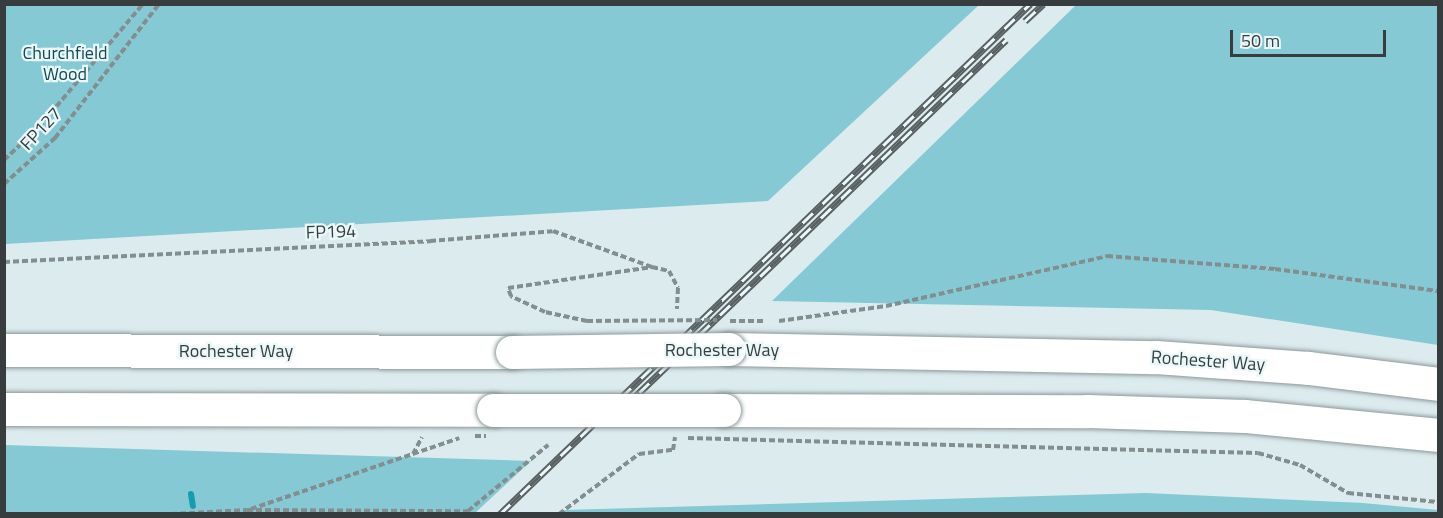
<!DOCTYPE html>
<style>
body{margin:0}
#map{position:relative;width:1443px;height:518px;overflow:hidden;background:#dcebed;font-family:"Titillium Web",sans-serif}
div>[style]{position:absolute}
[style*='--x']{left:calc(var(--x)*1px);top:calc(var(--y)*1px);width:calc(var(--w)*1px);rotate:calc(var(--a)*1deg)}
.green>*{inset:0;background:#84c9d4}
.stream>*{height:6px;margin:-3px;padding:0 3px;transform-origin:3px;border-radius:3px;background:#139dad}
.path>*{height:4px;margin-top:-2px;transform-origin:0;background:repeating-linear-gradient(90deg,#838e8f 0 6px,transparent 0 9px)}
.roads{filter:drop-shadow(0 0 2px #8c999b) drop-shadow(0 0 2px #8c999b)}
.highway>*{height:33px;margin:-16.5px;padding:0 16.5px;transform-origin:16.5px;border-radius:16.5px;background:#fff}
.rail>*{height:7px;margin-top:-3.5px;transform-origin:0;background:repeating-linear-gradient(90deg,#eaf8fa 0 14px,#586061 0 28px);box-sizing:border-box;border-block:2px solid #586061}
.path-bridge>*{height:4px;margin-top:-2px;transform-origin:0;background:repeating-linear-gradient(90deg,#838e8f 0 6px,transparent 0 9px)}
.bridges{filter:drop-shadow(0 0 2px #8c999b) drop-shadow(0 0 2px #8c999b)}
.highway-bridge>*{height:33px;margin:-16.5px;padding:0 16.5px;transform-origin:16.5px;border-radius:16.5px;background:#fff}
span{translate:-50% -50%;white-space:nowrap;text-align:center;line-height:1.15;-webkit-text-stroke:4.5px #eaf8fa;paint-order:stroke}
.park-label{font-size:18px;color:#154950}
.street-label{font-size:18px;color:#373d3e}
.frame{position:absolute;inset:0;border:6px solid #373d3e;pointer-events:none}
.scale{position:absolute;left:1230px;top:30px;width:156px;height:27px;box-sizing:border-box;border:3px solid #373d3e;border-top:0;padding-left:8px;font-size:18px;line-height:21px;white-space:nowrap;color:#373d3e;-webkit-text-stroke:4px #eaf8fa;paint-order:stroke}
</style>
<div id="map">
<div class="green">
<i style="clip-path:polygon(1077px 4px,1438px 5px,1438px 345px,1211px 310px,772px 301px)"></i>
<i style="clip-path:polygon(4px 5px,5px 4px,979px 5px,768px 201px,5px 244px)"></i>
<i style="clip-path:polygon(5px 445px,531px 461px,475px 513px,5px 514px)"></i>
<i style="clip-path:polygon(1146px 493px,1363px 503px,1438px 510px,1438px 513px,565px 514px,564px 510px)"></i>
</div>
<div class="stream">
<i style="--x:191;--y:494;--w:12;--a:81"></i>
</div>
<div class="path">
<i style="--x:4;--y:160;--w:48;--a:-43.3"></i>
<i style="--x:39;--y:127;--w:161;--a:-49.8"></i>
<i style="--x:4;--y:184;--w:69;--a:-42"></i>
<i style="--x:55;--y:138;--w:170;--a:-52.2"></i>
<i style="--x:4;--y:262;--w:427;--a:-2.8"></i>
<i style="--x:430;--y:241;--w:123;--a:-4.6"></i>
<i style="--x:553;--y:231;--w:105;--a:20"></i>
<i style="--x:587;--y:321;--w:43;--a:-167.9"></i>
<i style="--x:545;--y:312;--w:38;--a:-155"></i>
<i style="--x:511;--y:296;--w:9;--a:-111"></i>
<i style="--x:508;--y:288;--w:146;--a:-8.3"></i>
<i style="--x:652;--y:267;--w:17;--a:13"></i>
<i style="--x:669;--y:271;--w:19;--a:62"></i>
<i style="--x:678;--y:288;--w:21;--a:93"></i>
<i style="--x:779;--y:321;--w:108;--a:-8"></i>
<i style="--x:886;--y:306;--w:227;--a:-12.7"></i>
<i style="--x:1107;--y:256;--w:169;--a:4.4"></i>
<i style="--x:1275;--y:269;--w:164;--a:7.7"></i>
<i style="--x:688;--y:438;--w:570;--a:1.51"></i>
<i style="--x:1258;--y:453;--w:44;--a:15.9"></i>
<i style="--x:1300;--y:465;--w:56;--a:30.3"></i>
<i style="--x:1348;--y:493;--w:90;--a:5.7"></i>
<i style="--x:413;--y:454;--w:19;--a:-62"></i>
<i style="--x:251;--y:509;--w:220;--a:-18.8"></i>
<i style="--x:171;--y:514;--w:76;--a:-3"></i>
<i style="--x:247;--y:510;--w:221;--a:0.3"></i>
<i style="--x:468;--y:511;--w:104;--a:-39.5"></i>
<i style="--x:559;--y:514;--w:100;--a:-36.9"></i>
<i style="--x:639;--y:454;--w:34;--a:-7"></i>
<i style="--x:673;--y:450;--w:13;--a:-81"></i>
</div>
<div class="roads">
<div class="highway">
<i style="--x:729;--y:349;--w:427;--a:1.1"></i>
<i style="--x:1156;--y:357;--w:152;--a:4.1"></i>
<i style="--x:1308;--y:368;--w:131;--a:7"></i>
<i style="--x:4;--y:350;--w:508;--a:0.23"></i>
<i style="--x:4;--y:409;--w:489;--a:0.1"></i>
<i style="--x:724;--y:410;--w:363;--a:0.2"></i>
<i style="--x:1087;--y:411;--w:158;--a:1.8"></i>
<i style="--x:1245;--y:416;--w:194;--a:5.6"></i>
</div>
</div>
<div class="rail">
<i style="--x:1025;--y:21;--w:25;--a:-43"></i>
<i style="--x:619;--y:412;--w:537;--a:-43.87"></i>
<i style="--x:500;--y:514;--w:736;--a:-43.9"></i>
</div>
<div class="path-bridge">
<i style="--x:587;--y:321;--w:130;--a:-0.4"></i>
<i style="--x:730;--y:321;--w:35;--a:0"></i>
<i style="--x:475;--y:436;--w:11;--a:0"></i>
</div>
<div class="bridges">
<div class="highway-bridge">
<i style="--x:512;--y:352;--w:217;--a:-0.8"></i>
<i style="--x:493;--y:410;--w:231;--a:0"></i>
</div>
</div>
<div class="park-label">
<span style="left:65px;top:64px">Churchfield<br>Wood</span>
</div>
<div class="street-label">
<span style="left:41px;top:129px;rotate:-47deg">FP127</span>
<span style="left:331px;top:232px;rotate:-2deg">FP194</span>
<span style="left:722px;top:350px">Rochester Way</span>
<span style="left:236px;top:351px">Rochester Way</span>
<span style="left:1208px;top:361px;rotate:4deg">Rochester Way</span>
</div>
<div class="frame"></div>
<div class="scale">50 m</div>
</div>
